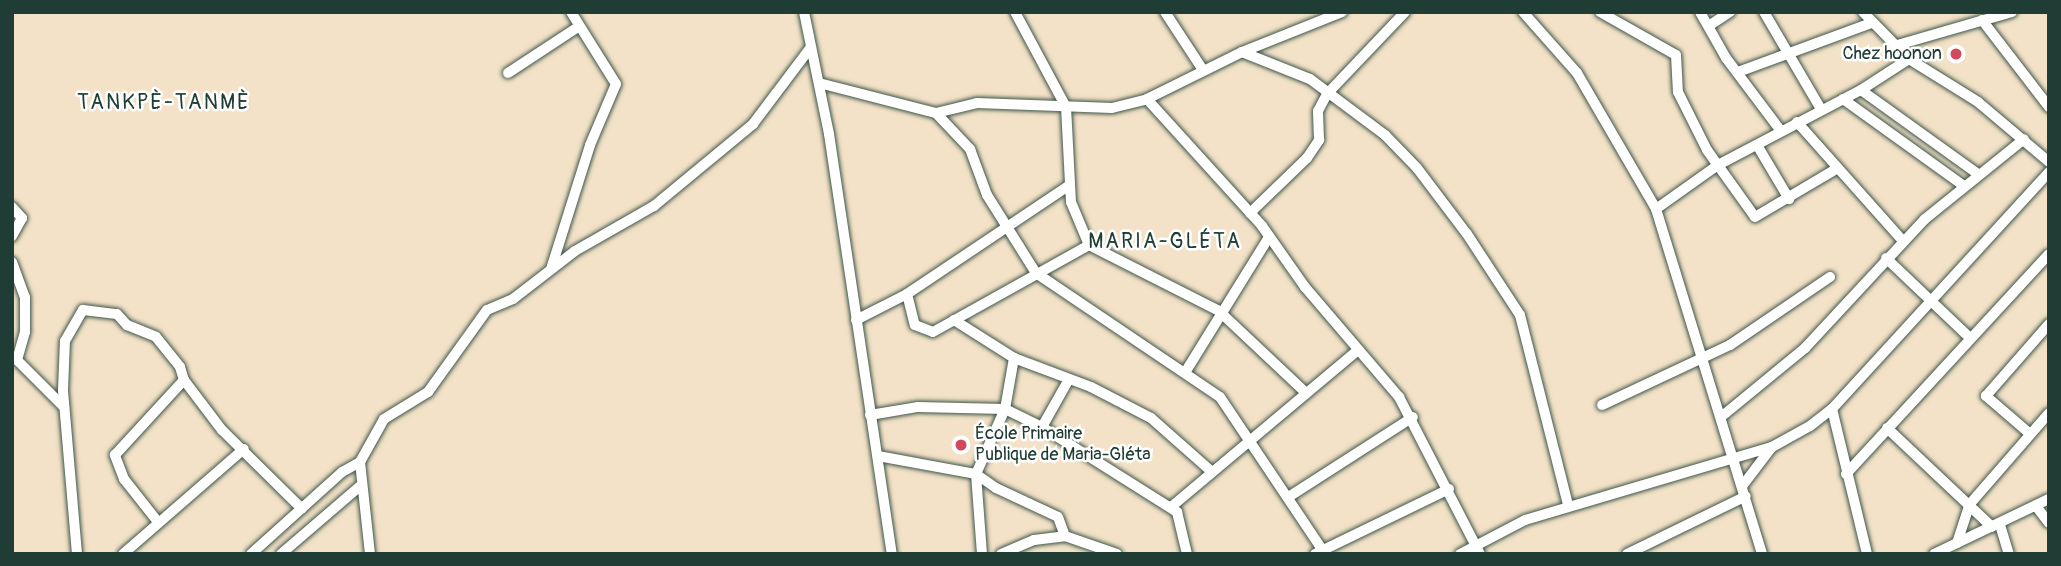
<!DOCTYPE html>
<meta charset="utf-8">
<style>
body{margin:0}
#map{position:relative;width:2061px;height:566px;overflow:hidden;background:#f3e2c7;font-family:Pangolin,sans-serif}
div>[style]{position:absolute}
[style*='--x']{left:calc(var(--x)*1px);top:calc(var(--y)*1px);width:calc(var(--w)*1px);rotate:calc(var(--a)*1deg)}
.roads{filter:drop-shadow(0 0 2px #3f564a) drop-shadow(0 0 2px #3f564a)}
.minor>*{height:10px;margin:-5px;padding:0 5px;transform-origin:5px;border-radius:5px;background:#fff}
.dots>*{width:19px;height:19px;translate:-50% -50%;box-sizing:border-box;border:4px solid #fff;border-radius:50%}
span{translate:-50% -50%;white-space:nowrap;text-align:center;line-height:1.15;-webkit-text-stroke:5px #fff;paint-order:stroke}
.poi-label{font-size:18px;color:#1f3d34}
.right{translate:-100% -50%;text-align:right}
.left{translate:0 -50%;text-align:left}
.quarter-label{font-size:21px;color:#1f3d34;letter-spacing:2px}
.frame{position:absolute;inset:0;border:14px solid #1f3d34;pointer-events:none}
</style>
<div id="map">
<div class="roads">
<div class="minor">
<i style="--x:804;--y:12;--w:125;--a:78.4"></i>
<i style="--x:829;--y:134;--w:425;--a:81.5"></i>
<i style="--x:1015;--y:12;--w:108;--a:61.8"></i>
<i style="--x:1066;--y:107;--w:95;--a:87"></i>
<i style="--x:1071;--y:202;--w:47;--a:67.3"></i>
<i style="--x:1089;--y:245;--w:146;--a:26.9"></i>
<i style="--x:1219;--y:311;--w:120;--a:43.3"></i>
<i style="--x:1165;--y:12;--w:69;--a:56.8"></i>
<i style="--x:1523;--y:12;--w:81;--a:48.5"></i>
<i style="--x:1577;--y:73;--w:157;--a:59.8"></i>
<i style="--x:1656;--y:209;--w:361;--a:72.9"></i>
<i style="--x:1600;--y:12;--w:87;--a:29.5"></i>
<i style="--x:1676;--y:55;--w:37;--a:87"></i>
<i style="--x:1678;--y:92;--w:65;--a:63.4"></i>
<i style="--x:1707;--y:150;--w:82;--a:54.4"></i>
<i style="--x:1755;--y:217;--w:96;--a:-30.6"></i>
<i style="--x:1700;--y:12;--w:53;--a:60.5"></i>
<i style="--x:1726;--y:58;--w:91;--a:53"></i>
<i style="--x:1764;--y:12;--w:113;--a:59.6"></i>
<i style="--x:1863;--y:12;--w:66;--a:45.6"></i>
<i style="--x:1909;--y:59;--w:81;--a:31.9"></i>
<i style="--x:1978;--y:102;--w:93;--a:40.2"></i>
<i style="--x:1982;--y:20;--w:110;--a:52.4"></i>
<i style="--x:1710;--y:25;--w:24;--a:-33"></i>
<i style="--x:1894;--y:46;--w:123;--a:-16.1"></i>
<i style="--x:1242;--y:52;--w:73;--a:21.7"></i>
<i style="--x:1310;--y:79;--w:94;--a:36.7"></i>
<i style="--x:1385;--y:135;--w:46;--a:45.9"></i>
<i style="--x:1417;--y:168;--w:83;--a:52.9"></i>
<i style="--x:1467;--y:234;--w:97;--a:56.8"></i>
<i style="--x:1520;--y:315;--w:196;--a:75.8"></i>
<i style="--x:1738;--y:72;--w:142;--a:-20.2"></i>
<i style="--x:508;--y:73;--w:84;--a:-33.3"></i>
<i style="--x:819;--y:83;--w:121;--a:14.4"></i>
<i style="--x:936;--y:113;--w:42;--a:-13.7"></i>
<i style="--x:977;--y:103;--w:135;--a:2.1"></i>
<i style="--x:1112;--y:108;--w:36;--a:-14"></i>
<i style="--x:1147;--y:99;--w:106;--a:-26.3"></i>
<i style="--x:1242;--y:52;--w:108;--a:-21.8"></i>
<i style="--x:1861;--y:90;--w:144;--a:35.7"></i>
<i style="--x:1147;--y:99;--w:171;--a:47.8"></i>
<i style="--x:1262;--y:226;--w:75;--a:54.8"></i>
<i style="--x:1305;--y:287;--w:145;--a:49.5"></i>
<i style="--x:1399;--y:397;--w:177;--a:62.7"></i>
<i style="--x:1843;--y:99;--w:149;--a:35.7"></i>
<i style="--x:936;--y:113;--w:50;--a:46.6"></i>
<i style="--x:970;--y:149;--w:49;--a:69.7"></i>
<i style="--x:987;--y:195;--w:92;--a:57.9"></i>
<i style="--x:1036;--y:273;--w:222;--a:34"></i>
<i style="--x:1220;--y:397;--w:189;--a:56.2"></i>
<i style="--x:1797;--y:122;--w:159;--a:48.3"></i>
<i style="--x:1757;--y:145;--w:63;--a:59.3"></i>
<i style="--x:12;--y:207;--w:15;--a:48"></i>
<i style="--x:22;--y:218;--w:21;--a:119"></i>
<i style="--x:1656;--y:209;--w:76;--a:-35.4"></i>
<i style="--x:1718;--y:165;--w:161;--a:-27.7"></i>
<i style="--x:1861;--y:90;--w:57;--a:-32.9"></i>
<i style="--x:1250;--y:213;--w:79;--a:-44"></i>
<i style="--x:1307;--y:158;--w:22;--a:-56"></i>
<i style="--x:1319;--y:140;--w:29;--a:-92"></i>
<i style="--x:1318;--y:111;--w:19;--a:-62"></i>
<i style="--x:1327;--y:94;--w:113;--a:-46.4"></i>
<i style="--x:1886;--y:258;--w:116;--a:43.6"></i>
<i style="--x:12;--y:262;--w:37;--a:70"></i>
<i style="--x:25;--y:297;--w:35;--a:90"></i>
<i style="--x:25;--y:332;--w:29;--a:106"></i>
<i style="--x:551;--y:269;--w:130;--a:-72.5"></i>
<i style="--x:590;--y:145;--w:66;--a:-66.9"></i>
<i style="--x:616;--y:84;--w:85;--a:-122"></i>
<i style="--x:907;--y:294;--w:32;--a:76"></i>
<i style="--x:915;--y:325;--w:19;--a:21"></i>
<i style="--x:933;--y:332;--w:179;--a:-29.1"></i>
<i style="--x:856;--y:320;--w:57;--a:-27"></i>
<i style="--x:907;--y:294;--w:196;--a:-33.8"></i>
<i style="--x:954;--y:320;--w:71;--a:32.3"></i>
<i style="--x:1014;--y:358;--w:82;--a:20.6"></i>
<i style="--x:1091;--y:387;--w:68;--a:27.3"></i>
<i style="--x:1151;--y:418;--w:80;--a:41.5"></i>
<i style="--x:14;--y:357;--w:71;--a:45"></i>
<i style="--x:1186;--y:371;--w:158;--a:-58.2"></i>
<i style="--x:1602;--y:405;--w:141;--a:-25.1"></i>
<i style="--x:1730;--y:345;--w:121;--a:-34.2"></i>
<i style="--x:1832;--y:409;--w:149;--a:76.4"></i>
<i style="--x:870;--y:415;--w:49;--a:-9.5"></i>
<i style="--x:918;--y:407;--w:87;--a:1.3"></i>
<i style="--x:1005;--y:409;--w:41;--a:25.9"></i>
<i style="--x:1042;--y:427;--w:160;--a:32.2"></i>
<i style="--x:1177;--y:512;--w:43;--a:76.6"></i>
<i style="--x:1721;--y:417;--w:109;--a:-39.4"></i>
<i style="--x:1805;--y:348;--w:176;--a:-47.1"></i>
<i style="--x:1925;--y:219;--w:127;--a:-38.9"></i>
<i style="--x:1042;--y:427;--w:55;--a:-60.6"></i>
<i style="--x:1887;--y:428;--w:144;--a:43.3"></i>
<i style="--x:2029;--y:433;--w:57;--a:-139.3"></i>
<i style="--x:1986;--y:396;--w:96;--a:-48.8"></i>
<i style="--x:878;--y:456;--w:100;--a:10.4"></i>
<i style="--x:976;--y:474;--w:24;--a:35"></i>
<i style="--x:996;--y:488;--w:68;--a:25.1"></i>
<i style="--x:1058;--y:517;--w:20;--a:70"></i>
<i style="--x:1065;--y:536;--w:55;--a:19.1"></i>
<i style="--x:1846;--y:474;--w:299;--a:-47.3"></i>
<i style="--x:1743;--y:485;--w:48;--a:-52.7"></i>
<i style="--x:1290;--y:496;--w:146;--a:-32.7"></i>
<i style="--x:2036;--y:506;--w:21;--a:53"></i>
<i style="--x:1171;--y:507;--w:244;--a:-40"></i>
<i style="--x:158;--y:522;--w:55;--a:-128.3"></i>
<i style="--x:124;--y:479;--w:26;--a:-111"></i>
<i style="--x:115;--y:455;--w:102;--a:-47.4"></i>
<i style="--x:184;--y:380;--w:63;--a:52.8"></i>
<i style="--x:222;--y:430;--w:112;--a:44.6"></i>
<i style="--x:2000;--y:525;--w:30;--a:73"></i>
<i style="--x:1957;--y:543;--w:40;--a:-72"></i>
<i style="--x:1969;--y:505;--w:122;--a:-49"></i>
<i style="--x:77;--y:554;--w:165;--a:-94.9"></i>
<i style="--x:63;--y:390;--w:49;--a:-87.7"></i>
<i style="--x:65;--y:341;--w:36;--a:-60"></i>
<i style="--x:83;--y:310;--w:34;--a:7"></i>
<i style="--x:117;--y:314;--w:15;--a:48"></i>
<i style="--x:127;--y:325;--w:31;--a:22"></i>
<i style="--x:156;--y:337;--w:38;--a:51"></i>
<i style="--x:180;--y:367;--w:14;--a:73"></i>
<i style="--x:123;--y:554;--w:160;--a:-41"></i>
<i style="--x:251;--y:554;--w:122;--a:-42"></i>
<i style="--x:342;--y:472;--w:21;--a:-29"></i>
<i style="--x:281;--y:554;--w:104;--a:-40.7"></i>
<i style="--x:370;--y:554;--w:93;--a:-96.2"></i>
<i style="--x:360;--y:462;--w:49;--a:-60.8"></i>
<i style="--x:384;--y:419;--w:52;--a:-31.5"></i>
<i style="--x:428;--y:392;--w:101;--a:-54.3"></i>
<i style="--x:487;--y:310;--w:28;--a:-23"></i>
<i style="--x:513;--y:299;--w:78;--a:-37.7"></i>
<i style="--x:575;--y:251;--w:91;--a:-29.7"></i>
<i style="--x:654;--y:206;--w:129;--a:-39.6"></i>
<i style="--x:753;--y:124;--w:96;--a:-53"></i>
<i style="--x:982;--y:554;--w:80;--a:-94.3"></i>
<i style="--x:976;--y:474;--w:71;--a:-66"></i>
<i style="--x:1005;--y:409;--w:52;--a:-80"></i>
<i style="--x:1001;--y:554;--w:36;--a:-23"></i>
<i style="--x:1034;--y:540;--w:31;--a:-7"></i>
<i style="--x:1315;--y:554;--w:149;--a:-25.9"></i>
<i style="--x:1460;--y:554;--w:73;--a:-27.6"></i>
<i style="--x:1525;--y:520;--w:258;--a:-16.5"></i>
<i style="--x:1772;--y:447;--w:43;--a:-28.9"></i>
<i style="--x:1810;--y:426;--w:28;--a:-38"></i>
<i style="--x:1832;--y:409;--w:321;--a:-47.5"></i>
<i style="--x:1627;--y:554;--w:132;--a:-26"></i>
<i style="--x:1934;--y:554;--w:127;--a:-25.6"></i>
</div>
</div>
<div class="dots">
<i style="left:1956px;top:54px;background:#d1495b"></i>
<i style="left:961px;top:445px;background:#d1495b"></i>
</div>
<div class="poi-label">
<span class="right" style="left:1942px;top:54px">Chez hoonon</span>
<span class="left" style="left:975px;top:445px">École Primaire<br>Publique de Maria-Gléta</span>
</div>
<div class="quarter-label">
<span style="left:164px;top:103px">TANKPÈ-TANMÈ</span>
<span style="left:1165px;top:242px">MARIA-GLÉTA</span>
</div>
<div class="frame"></div>
</div>
